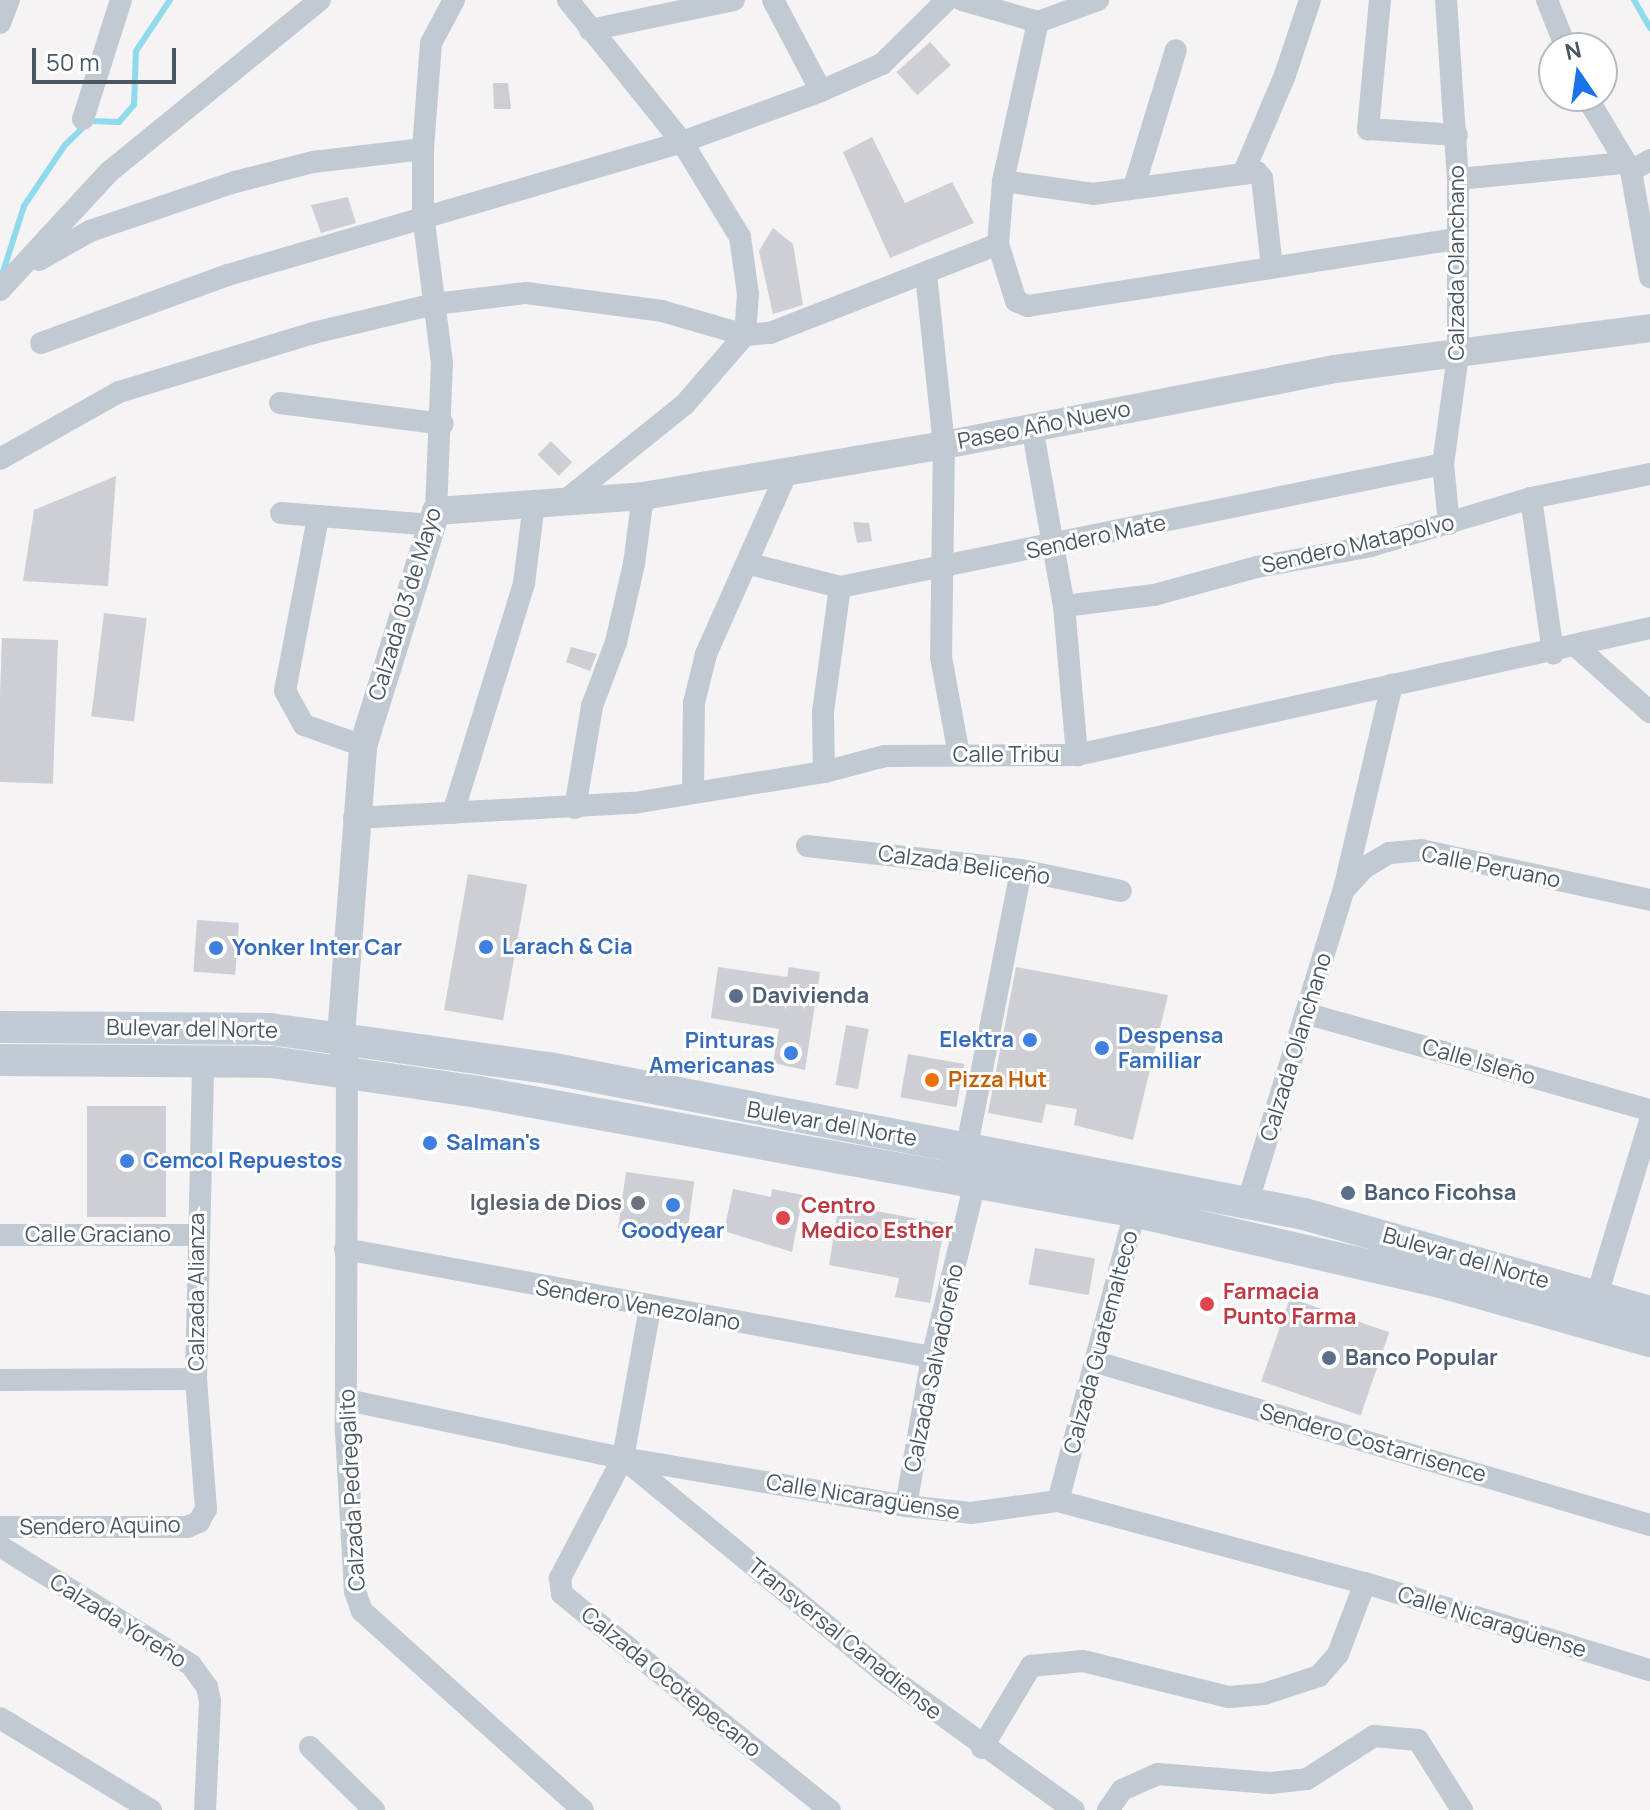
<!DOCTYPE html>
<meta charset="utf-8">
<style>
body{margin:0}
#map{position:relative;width:1650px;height:1810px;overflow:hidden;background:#f5f3f3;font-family:Manrope,sans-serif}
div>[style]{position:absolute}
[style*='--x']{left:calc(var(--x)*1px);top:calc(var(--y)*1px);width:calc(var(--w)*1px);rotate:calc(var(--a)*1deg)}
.stream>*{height:6px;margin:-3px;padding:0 3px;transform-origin:3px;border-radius:3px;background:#90daee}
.building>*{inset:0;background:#cdcfd5;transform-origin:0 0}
.minor>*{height:22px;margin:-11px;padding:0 11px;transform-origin:11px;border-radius:11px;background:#c1cad2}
.tertiary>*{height:28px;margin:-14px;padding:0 14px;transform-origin:14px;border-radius:14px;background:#c1cad2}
.secondary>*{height:32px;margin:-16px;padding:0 16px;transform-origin:16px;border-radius:16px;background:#c1cbd6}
.dots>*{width:22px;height:22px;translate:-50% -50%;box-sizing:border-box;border:4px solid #fff;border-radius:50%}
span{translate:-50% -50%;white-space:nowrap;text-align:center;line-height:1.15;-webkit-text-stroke:6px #fff;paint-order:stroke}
.street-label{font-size:22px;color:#4a5661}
.shop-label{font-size:22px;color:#366cbe;font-weight:700}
.left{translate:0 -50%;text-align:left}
.right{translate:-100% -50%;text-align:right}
.service-label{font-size:22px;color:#4e5e75;font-weight:700}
.food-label{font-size:22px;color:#c56008;font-weight:700}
.worship-label{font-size:22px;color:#5b616d;font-weight:700}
.health-label{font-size:22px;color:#be3a42;font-weight:700}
.north{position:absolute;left:1538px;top:32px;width:80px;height:80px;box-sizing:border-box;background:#fff;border:2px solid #b7bbc0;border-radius:50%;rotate:347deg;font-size:22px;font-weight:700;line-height:32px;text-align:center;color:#4a5661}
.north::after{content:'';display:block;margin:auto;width:28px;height:36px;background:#1a73e8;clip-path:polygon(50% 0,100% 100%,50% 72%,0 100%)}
.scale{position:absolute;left:32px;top:48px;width:144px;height:36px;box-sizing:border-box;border:4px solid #4a5661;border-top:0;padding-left:10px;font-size:24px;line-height:28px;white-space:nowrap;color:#4a5661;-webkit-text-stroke:6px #fff;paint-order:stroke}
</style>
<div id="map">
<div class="stream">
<i style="--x:1634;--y:0;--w:32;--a:60"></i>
<i style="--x:2;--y:275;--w:72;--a:-72.3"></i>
<i style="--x:24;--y:206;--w:73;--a:-56.1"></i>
<i style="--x:65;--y:145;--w:35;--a:-44"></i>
<i style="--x:90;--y:121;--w:29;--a:2"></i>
<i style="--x:119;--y:122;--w:23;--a:-49"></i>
<i style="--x:134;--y:105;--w:54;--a:-87.9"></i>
<i style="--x:136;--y:51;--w:61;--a:-56.3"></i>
</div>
<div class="building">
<i style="left:930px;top:42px;width:31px;height:45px;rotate:48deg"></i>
<i style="clip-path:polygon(493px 83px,508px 83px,511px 109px,494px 109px)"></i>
<i style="clip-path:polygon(872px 137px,905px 203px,952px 182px,974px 223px,890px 258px,843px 152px)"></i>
<i style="clip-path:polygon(348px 197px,356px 223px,321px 233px,311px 205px)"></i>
<i style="clip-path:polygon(773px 228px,793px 244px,803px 305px,773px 314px,759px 251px)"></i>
<i style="left:551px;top:441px;width:30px;height:19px;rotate:45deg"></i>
<i style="clip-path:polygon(116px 476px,108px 586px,23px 581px,34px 510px)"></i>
<i style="clip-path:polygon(853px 522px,869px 523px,872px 541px,857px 543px)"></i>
<i style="left:104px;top:613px;width:43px;height:104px;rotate:7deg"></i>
<i style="left:2px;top:638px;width:56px;height:144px;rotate:2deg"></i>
<i style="clip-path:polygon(571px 647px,597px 654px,590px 671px,566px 662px)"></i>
<i style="left:468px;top:874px;width:60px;height:138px;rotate:10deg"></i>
<i style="left:197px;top:920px;width:42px;height:52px;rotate:4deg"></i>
<i style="clip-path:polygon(718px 967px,787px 977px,789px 967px,820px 972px,805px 1070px,773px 1063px,779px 1029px,711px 1018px)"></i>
<i style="clip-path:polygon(1016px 967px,1168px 995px,1133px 1140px,1074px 1125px,1077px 1109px,1046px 1104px,1042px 1123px,988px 1113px)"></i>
<i style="left:846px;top:1025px;width:23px;height:61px;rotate:10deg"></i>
<i style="left:908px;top:1054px;width:57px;height:44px;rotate:10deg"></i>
<i style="left:87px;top:1106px;width:79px;height:111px"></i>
<i style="left:626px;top:1172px;width:69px;height:57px;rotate:8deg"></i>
<i style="clip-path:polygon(733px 1189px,771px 1197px,772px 1189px,803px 1195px,792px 1252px,724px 1231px)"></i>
<i style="clip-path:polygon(839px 1204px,945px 1224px,930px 1303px,895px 1297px,899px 1278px,829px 1265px)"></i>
<i style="left:1035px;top:1248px;width:61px;height:37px;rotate:10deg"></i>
<i style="left:1290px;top:1298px;width:105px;height:88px;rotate:19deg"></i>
</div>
<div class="minor">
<i style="--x:773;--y:0;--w:103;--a:62.2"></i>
<i style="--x:962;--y:0;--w:79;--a:16.1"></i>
<i style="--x:1038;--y:22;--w:64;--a:-20.1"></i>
<i style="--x:1380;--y:0;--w:130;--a:95.3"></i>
<i style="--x:1368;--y:129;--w:89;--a:3.9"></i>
<i style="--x:1446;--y:0;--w:179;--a:86.2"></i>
<i style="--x:1458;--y:179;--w:176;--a:90"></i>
<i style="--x:1458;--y:355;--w:110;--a:97.8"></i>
<i style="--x:1443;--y:464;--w:60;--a:84.3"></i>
<i style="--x:1547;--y:0;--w:52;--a:68.4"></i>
<i style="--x:1038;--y:22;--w:163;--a:102.4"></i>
<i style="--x:1003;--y:181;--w:63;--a:94.5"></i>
<i style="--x:998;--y:244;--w:60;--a:72.5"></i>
<i style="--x:1016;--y:301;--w:13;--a:23"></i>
<i style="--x:1028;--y:306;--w:432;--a:-8.9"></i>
<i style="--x:0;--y:23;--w:25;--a:-69"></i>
<i style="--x:590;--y:30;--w:147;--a:-11.8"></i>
<i style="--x:1586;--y:96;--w:87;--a:59"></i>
<i style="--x:1631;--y:171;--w:108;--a:79.8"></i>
<i style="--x:83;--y:119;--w:125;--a:-72.3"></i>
<i style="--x:1631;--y:171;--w:22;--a:-30"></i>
<i style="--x:1243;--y:174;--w:108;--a:-67"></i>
<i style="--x:1285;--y:75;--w:79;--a:-71.6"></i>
<i style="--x:1458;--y:179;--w:168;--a:-5.5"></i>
<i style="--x:1003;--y:181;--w:91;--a:8.2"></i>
<i style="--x:1093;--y:194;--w:165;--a:-7.6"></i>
<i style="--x:1257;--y:172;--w:8;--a:50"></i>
<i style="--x:1262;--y:178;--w:90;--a:83.6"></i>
<i style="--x:1134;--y:187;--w:143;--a:-73"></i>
<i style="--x:39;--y:260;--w:59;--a:-29.6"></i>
<i style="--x:90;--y:231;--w:153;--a:-18.7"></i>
<i style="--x:235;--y:182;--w:81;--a:-14.4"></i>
<i style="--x:313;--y:162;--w:111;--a:-6.7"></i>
<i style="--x:926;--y:274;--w:172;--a:84"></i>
<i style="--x:944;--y:445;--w:212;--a:90.8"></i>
<i style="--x:941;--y:657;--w:100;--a:79.6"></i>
<i style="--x:0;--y:290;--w:161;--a:-47.3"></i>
<i style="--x:109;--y:172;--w:272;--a:-39.2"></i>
<i style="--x:41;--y:343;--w:199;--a:-20"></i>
<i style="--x:228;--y:275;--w:473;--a:-16.3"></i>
<i style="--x:682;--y:142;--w:148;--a:-20.1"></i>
<i style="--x:821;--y:91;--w:67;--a:-23.9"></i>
<i style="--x:882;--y:64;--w:91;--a:-44.6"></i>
<i style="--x:280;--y:403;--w:164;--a:7.3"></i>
<i style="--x:1032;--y:427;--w:182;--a:79.9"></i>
<i style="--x:1064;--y:606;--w:150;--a:85"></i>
<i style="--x:0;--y:459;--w:137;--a:-29.4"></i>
<i style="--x:119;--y:392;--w:203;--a:-16.9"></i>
<i style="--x:313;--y:333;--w:125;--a:-13.4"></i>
<i style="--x:435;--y:304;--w:92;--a:-6.9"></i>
<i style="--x:526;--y:293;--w:137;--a:7.5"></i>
<i style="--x:662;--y:311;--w:86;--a:16.1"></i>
<i style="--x:745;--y:335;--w:41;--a:-85.8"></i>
<i style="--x:748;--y:294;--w:58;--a:-98"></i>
<i style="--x:740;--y:237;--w:111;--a:-121.4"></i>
<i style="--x:682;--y:142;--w:182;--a:-128.8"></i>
<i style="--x:1531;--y:498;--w:157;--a:81.9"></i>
<i style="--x:567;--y:499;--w:151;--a:-38.8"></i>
<i style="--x:685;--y:404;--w:91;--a:-49"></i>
<i style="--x:745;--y:335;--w:25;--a:-5"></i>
<i style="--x:770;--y:333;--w:245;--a:-21.3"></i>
<i style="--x:436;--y:511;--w:148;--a:-87.7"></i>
<i style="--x:442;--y:363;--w:149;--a:-97.3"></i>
<i style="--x:423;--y:215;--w:66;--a:-90"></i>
<i style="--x:423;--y:149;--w:106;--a:-85.7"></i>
<i style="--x:431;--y:43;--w:49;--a:-61.9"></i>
<i style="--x:281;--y:513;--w:151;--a:4.5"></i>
<i style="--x:318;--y:518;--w:176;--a:100.8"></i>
<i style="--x:285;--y:691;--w:39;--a:61"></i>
<i style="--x:304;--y:725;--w:63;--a:19.6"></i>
<i style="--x:750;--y:564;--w:93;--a:14.3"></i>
<i style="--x:840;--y:587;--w:615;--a:-11.53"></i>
<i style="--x:1064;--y:606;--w:91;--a:-7"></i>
<i style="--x:1154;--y:595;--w:107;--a:-15.2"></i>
<i style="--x:1257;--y:567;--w:116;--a:-10.4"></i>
<i style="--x:1371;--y:546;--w:167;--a:-16.7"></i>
<i style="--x:1531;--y:498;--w:121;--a:-11.4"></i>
<i style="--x:1577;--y:647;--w:98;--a:41.7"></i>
<i style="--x:824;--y:772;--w:60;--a:-91"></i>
<i style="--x:823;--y:712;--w:126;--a:-82.3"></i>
<i style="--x:693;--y:793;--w:90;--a:-89.4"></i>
<i style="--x:694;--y:703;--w:50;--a:-76.2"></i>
<i style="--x:706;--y:654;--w:199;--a:-66"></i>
<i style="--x:575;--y:808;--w:103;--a:-80.5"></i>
<i style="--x:592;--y:706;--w:68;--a:-69.4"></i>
<i style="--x:616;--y:642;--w:80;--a:-77"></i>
<i style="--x:634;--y:564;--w:69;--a:-82.5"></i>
<i style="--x:453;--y:813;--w:241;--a:-72.8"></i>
<i style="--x:524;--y:583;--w:80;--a:-82.8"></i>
<i style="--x:354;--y:818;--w:280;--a:-3.1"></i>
<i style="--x:634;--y:803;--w:193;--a:-9.3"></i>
<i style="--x:824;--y:772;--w:63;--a:-14.7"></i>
<i style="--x:885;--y:756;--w:192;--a:-0.3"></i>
<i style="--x:1077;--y:755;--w:587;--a:-12.5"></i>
<i style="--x:807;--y:846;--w:215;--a:6.4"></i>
<i style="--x:1021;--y:870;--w:102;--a:11.9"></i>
<i style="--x:1345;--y:889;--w:28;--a:-48"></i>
<i style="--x:1364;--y:868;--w:29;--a:-31"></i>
<i style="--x:1389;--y:853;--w:32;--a:-5"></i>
<i style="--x:1421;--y:850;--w:234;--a:12.3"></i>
<i style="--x:1308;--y:1014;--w:355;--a:15.7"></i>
<i style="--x:347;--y:1070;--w:362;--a:90.2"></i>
<i style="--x:346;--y:1432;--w:159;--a:86.8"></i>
<i style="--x:355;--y:1591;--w:21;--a:71"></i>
<i style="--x:362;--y:1611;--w:297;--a:42"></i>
<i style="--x:967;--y:1146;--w:281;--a:-78.9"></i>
<i style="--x:1247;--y:1204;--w:330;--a:-72.9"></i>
<i style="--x:1344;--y:889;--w:210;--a:-76.8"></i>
<i style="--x:0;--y:1235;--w:196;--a:0"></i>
<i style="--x:345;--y:1249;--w:597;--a:10.43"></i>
<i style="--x:1597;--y:1295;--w:182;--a:-73.1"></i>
<i style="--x:650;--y:1308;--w:152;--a:100.2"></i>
<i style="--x:623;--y:1458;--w:136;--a:117.7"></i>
<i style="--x:560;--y:1578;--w:16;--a:83"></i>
<i style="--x:562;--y:1594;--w:344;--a:38.9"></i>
<i style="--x:1096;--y:1362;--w:577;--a:16.4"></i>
<i style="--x:0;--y:1380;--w:196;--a:-0.3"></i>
<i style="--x:347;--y:1400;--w:282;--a:11.9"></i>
<i style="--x:623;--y:1458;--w:287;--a:9.6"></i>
<i style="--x:906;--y:1506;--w:65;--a:6.1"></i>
<i style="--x:971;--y:1513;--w:88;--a:-7.9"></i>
<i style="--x:1058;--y:1501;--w:318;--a:15"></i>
<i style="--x:1365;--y:1583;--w:298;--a:17"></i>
<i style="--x:624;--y:1459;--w:342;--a:39.4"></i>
<i style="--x:888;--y:1676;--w:229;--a:35.8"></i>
<i style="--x:1058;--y:1501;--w:311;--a:-75.1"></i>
<i style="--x:906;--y:1506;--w:151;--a:-80.1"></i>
<i style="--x:932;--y:1357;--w:179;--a:-76.1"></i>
<i style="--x:0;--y:1527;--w:187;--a:0"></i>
<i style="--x:187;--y:1527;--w:13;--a:-23"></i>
<i style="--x:199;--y:1522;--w:15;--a:-62"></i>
<i style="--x:206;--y:1509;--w:130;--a:-94.4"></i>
<i style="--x:196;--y:1379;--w:319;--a:-88.7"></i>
<i style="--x:0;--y:1546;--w:225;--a:31.9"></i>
<i style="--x:191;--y:1665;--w:27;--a:54"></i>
<i style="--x:207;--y:1687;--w:14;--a:78"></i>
<i style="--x:210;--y:1701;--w:109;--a:92.6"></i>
<i style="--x:0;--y:1718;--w:177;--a:31.4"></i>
<i style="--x:310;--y:1747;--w:90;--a:44.5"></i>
<i style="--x:982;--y:1748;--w:96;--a:-59.1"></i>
<i style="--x:1031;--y:1666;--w:52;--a:-5.5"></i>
<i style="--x:1083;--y:1661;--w:150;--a:13.9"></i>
<i style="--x:1229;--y:1697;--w:35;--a:-5"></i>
<i style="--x:1264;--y:1694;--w:58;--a:-18.1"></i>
<i style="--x:1319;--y:1676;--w:29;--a:-49"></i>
<i style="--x:1338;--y:1654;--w:76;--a:-69.2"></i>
<i style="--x:1108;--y:1810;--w:24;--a:-55"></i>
<i style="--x:1122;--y:1790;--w:39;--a:-24"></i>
<i style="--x:1158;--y:1774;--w:112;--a:4.6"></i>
<i style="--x:1270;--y:1783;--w:37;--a:-6"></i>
<i style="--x:1307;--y:1779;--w:80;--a:-32.7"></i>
<i style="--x:1374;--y:1736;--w:44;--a:5.2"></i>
<i style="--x:1418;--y:1740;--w:83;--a:57.8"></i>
</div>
<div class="tertiary">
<i style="--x:345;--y:1061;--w:26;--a:-99"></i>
<i style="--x:341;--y:1035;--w:290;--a:-85.6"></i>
<i style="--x:363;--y:746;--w:246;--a:-72.7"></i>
<i style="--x:436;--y:511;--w:208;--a:-4.1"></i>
<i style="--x:643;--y:496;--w:305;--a:-9.6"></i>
<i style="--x:944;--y:445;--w:398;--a:-11"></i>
<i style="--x:1335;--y:369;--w:318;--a:-7.4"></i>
</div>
<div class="secondary">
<i style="--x:0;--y:1027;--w:270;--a:0.4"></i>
<i style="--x:270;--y:1029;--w:282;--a:8"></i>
<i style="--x:549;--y:1068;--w:769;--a:10.94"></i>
<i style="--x:1304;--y:1214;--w:360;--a:15.8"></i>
<i style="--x:0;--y:1060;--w:271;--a:0.4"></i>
<i style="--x:271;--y:1062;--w:209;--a:8.2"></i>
<i style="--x:478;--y:1092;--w:670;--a:10.32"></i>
<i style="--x:1137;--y:1212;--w:312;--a:13"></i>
<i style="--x:1441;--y:1282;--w:217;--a:15.8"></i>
</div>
<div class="dots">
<i style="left:486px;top:947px;background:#3f7fe0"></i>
<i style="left:216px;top:948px;background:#3f7fe0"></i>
<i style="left:736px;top:996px;background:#5c6f8a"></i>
<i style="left:1030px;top:1040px;background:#3f7fe0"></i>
<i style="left:1102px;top:1048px;background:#3f7fe0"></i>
<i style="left:791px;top:1053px;background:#3f7fe0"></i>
<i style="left:932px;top:1080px;background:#e8710a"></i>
<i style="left:430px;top:1143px;background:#3f7fe0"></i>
<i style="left:127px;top:1161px;background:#3f7fe0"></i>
<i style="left:1348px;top:1193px;background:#5c6f8a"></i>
<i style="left:638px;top:1203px;background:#6b7280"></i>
<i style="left:673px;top:1205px;background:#3f7fe0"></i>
<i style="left:783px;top:1218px;background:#e0444e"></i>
<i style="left:1207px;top:1304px;background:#e0444e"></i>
<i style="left:1329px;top:1358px;background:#5c6f8a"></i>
</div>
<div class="street-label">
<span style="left:1457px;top:263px;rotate:-90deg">Calzada Olanchano</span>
<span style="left:1044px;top:425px;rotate:-11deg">Paseo Año Nuevo</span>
<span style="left:1096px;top:537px;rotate:-12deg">Sendero Mate</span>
<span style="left:1358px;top:544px;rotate:-13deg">Sendero Matapolvo</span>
<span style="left:405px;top:604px;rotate:-73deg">Calzada 03 de Mayo</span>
<span style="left:1006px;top:755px">Calle Tribu</span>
<span style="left:964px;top:865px;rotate:8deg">Calzada Beliceño</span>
<span style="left:1491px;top:867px;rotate:11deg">Calle Peruano</span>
<span style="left:192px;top:1029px;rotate:1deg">Bulevar del Norte</span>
<span style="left:1296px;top:1047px;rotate:-73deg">Calzada Olanchano</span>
<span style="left:1479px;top:1062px;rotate:16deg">Calle Isleño</span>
<span style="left:832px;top:1124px;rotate:10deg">Bulevar del Norte</span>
<span style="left:98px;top:1235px">Calle Graciano</span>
<span style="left:1466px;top:1258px;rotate:16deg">Bulevar del Norte</span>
<span style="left:197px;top:1292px;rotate:-90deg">Calzada Alianza</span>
<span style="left:638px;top:1305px;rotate:10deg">Sendero Venezolano</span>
<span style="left:1101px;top:1342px;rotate:-75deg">Calzada Guatemalteco</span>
<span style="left:934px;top:1368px;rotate:-78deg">Calzada Salvadoreño</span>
<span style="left:1373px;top:1443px;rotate:16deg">Sendero Costarrisence</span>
<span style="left:352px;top:1490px;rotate:-93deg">Calzada Pedregalito</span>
<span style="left:863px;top:1497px;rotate:9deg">Calle Nicaragüense</span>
<span style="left:100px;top:1526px;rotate:-1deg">Sendero Aquino</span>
<span style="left:118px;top:1621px;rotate:32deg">Calzada Yoreño</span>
<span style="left:1492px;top:1622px;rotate:17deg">Calle Nicaragüense</span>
<span style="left:845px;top:1639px;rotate:39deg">Transversal Canadiense</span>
<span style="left:671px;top:1682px;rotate:39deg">Calzada Ocotepecano</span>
</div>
<div class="shop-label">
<span class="left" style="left:502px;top:947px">Larach &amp; Cia</span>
<span class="left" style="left:232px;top:948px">Yonker Inter Car</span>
<span class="left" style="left:1118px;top:1048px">Despensa<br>Familiar</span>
<span class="right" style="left:775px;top:1053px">Pinturas<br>Americanas</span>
<span class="right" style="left:1014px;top:1040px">Elektra</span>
<span class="left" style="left:446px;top:1143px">Salman's</span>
<span class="left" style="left:143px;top:1161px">Cemcol Repuestos</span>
<span style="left:673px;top:1231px">Goodyear</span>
</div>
<div class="service-label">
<span class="left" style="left:752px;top:996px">Davivienda</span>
<span class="left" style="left:1364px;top:1193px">Banco Ficohsa</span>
<span class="left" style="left:1345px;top:1358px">Banco Popular</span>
</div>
<div class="food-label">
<span class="left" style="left:948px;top:1080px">Pizza Hut</span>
</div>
<div class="worship-label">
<span class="right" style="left:622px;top:1203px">Iglesia de Dios</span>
</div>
<div class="health-label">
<span class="left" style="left:801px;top:1218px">Centro<br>Medico Esther</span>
<span class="left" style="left:1223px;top:1304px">Farmacia<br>Punto Farma</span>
</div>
<div class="north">N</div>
<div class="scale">50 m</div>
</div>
